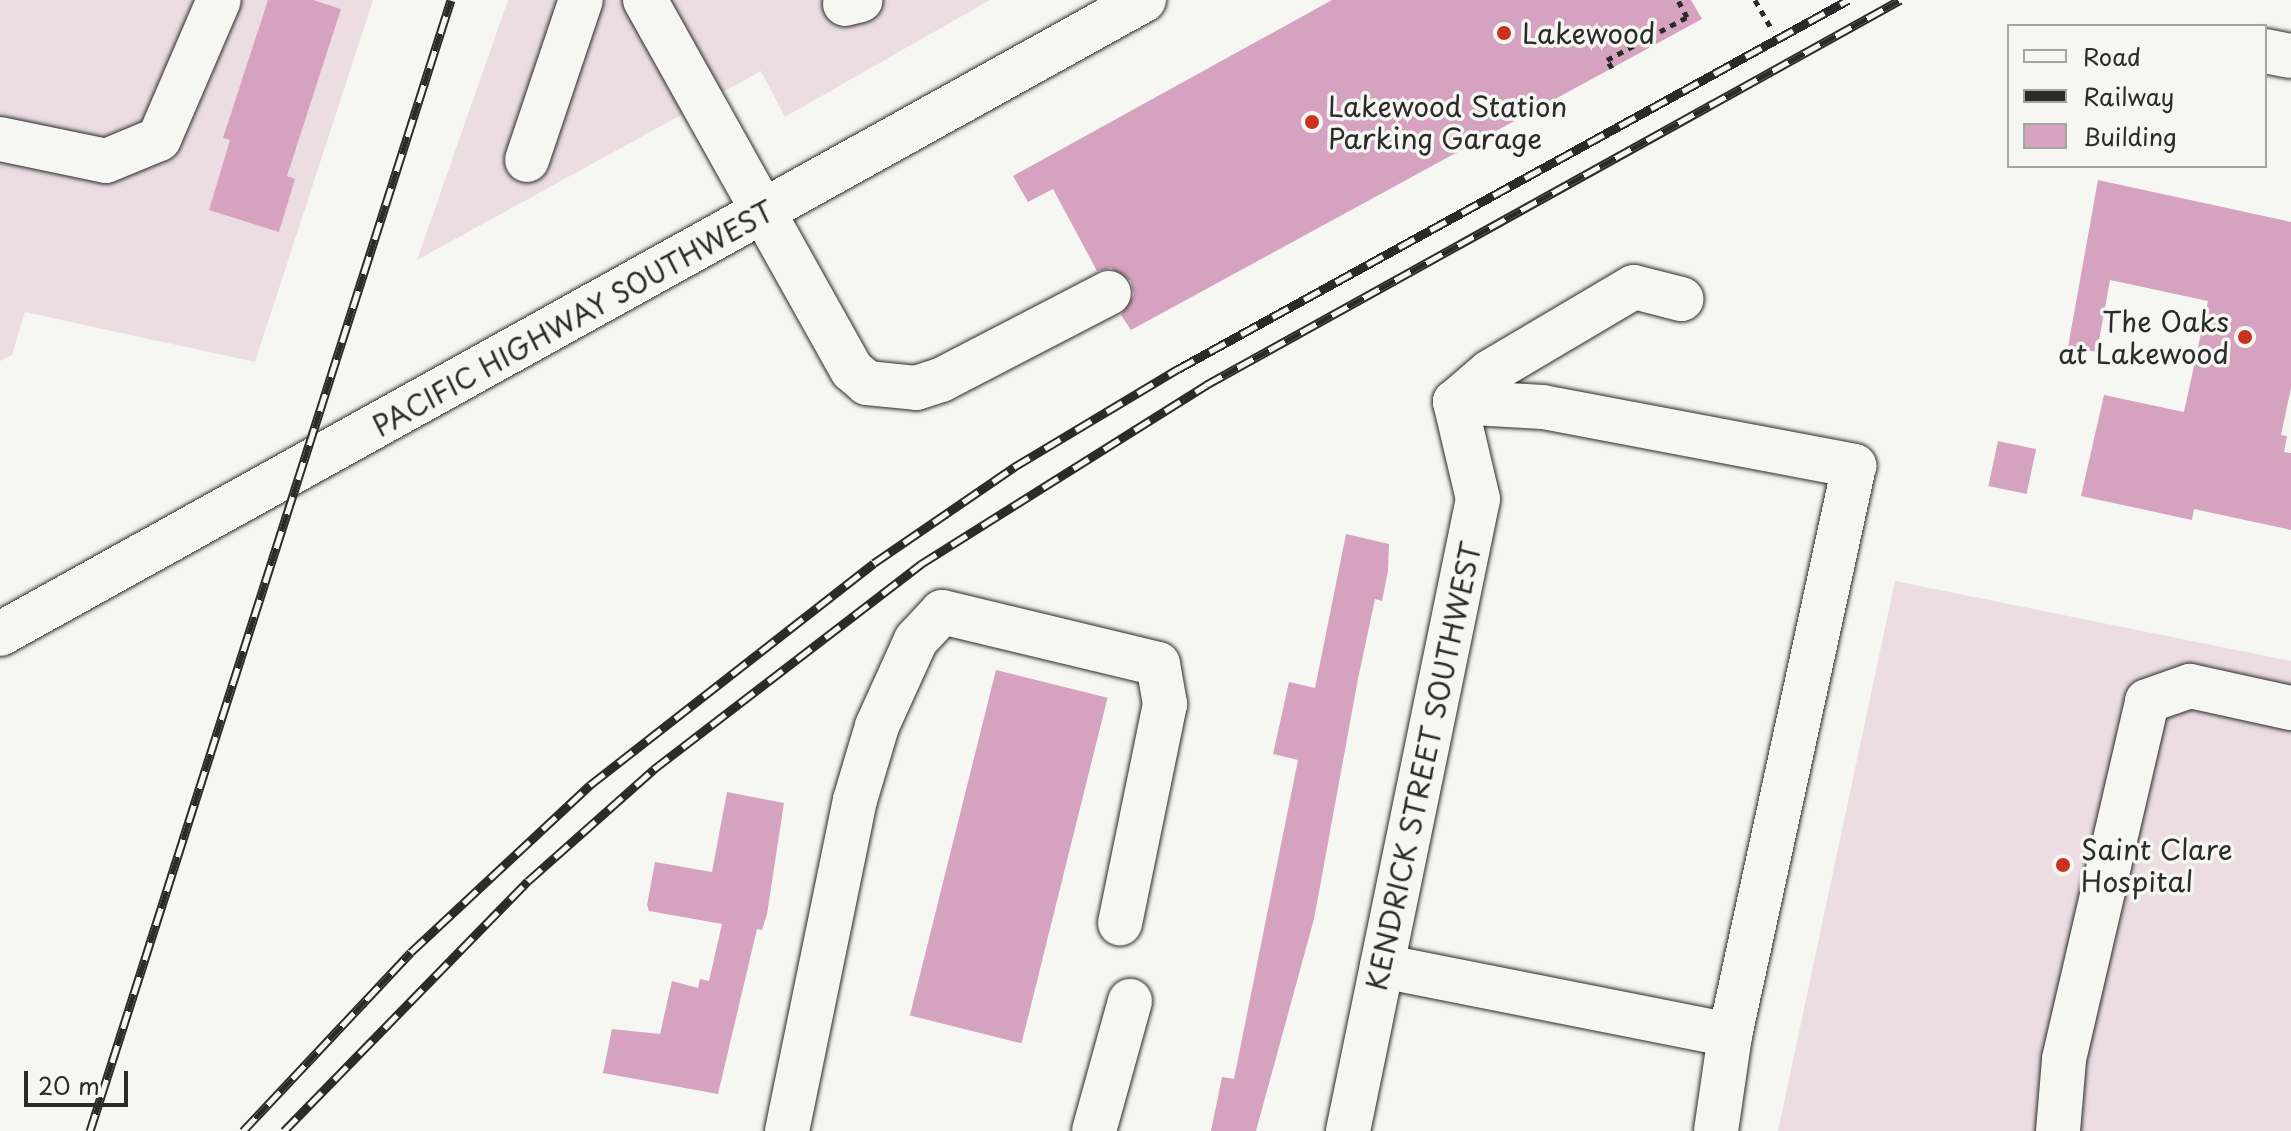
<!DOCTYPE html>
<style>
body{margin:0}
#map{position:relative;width:2291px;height:1131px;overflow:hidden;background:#f6f6f2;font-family:"Playpen Sans",sans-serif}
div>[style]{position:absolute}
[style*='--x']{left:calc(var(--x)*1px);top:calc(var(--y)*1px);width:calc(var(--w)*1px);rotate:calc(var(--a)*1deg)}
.built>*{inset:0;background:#ecdde3}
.building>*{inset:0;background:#d5a3c0;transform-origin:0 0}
.path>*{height:5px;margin-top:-2.5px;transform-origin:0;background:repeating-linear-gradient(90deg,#2b2b2b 0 6px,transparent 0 12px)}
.roads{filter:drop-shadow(0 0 2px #2b2b2b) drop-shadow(0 0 2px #2b2b2b)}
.minor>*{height:44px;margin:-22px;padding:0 22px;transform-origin:22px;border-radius:22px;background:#f6f6f2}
.major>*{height:44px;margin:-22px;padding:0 22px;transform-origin:22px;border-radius:22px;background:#f6f6f2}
.rail>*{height:9px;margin-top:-4.5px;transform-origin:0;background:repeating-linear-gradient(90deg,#f6f6f2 0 18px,#2b2b2b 0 36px);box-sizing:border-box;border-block:2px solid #2b2b2b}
.dots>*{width:22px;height:22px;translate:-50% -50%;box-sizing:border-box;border:4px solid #f6f6f2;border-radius:50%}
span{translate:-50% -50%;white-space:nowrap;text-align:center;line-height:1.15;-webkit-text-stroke:7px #f6f6f2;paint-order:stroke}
.poi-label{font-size:28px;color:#2b2b2b}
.left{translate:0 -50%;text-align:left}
.right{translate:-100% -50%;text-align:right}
.street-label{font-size:28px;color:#2b2b2b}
.legend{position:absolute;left:2007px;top:24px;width:260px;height:144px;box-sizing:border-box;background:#f6f6f2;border:2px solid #a5a5a2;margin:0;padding:10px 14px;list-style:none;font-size:24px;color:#2b2b2b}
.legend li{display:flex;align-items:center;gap:16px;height:40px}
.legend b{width:40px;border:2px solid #a5a5a2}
.scale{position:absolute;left:24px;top:1071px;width:104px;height:36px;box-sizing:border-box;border:4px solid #2b2b2b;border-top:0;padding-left:10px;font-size:24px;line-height:28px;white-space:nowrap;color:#2b2b2b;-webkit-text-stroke:6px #f6f6f2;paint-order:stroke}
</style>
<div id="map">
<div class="built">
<i style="clip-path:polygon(0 0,373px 0,255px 362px,25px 312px,12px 355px,0 361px)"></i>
<i style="clip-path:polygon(508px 0,990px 0,785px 117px,761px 71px,417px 260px)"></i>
<i style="clip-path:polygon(1895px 581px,2291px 661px,2291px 1131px,1778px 1131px)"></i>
</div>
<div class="building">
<i style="clip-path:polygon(268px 0,313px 0,341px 9px,287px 176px,295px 179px,279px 232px,209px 210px,230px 140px,223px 138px)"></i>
<i style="clip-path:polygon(1332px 0,1691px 0,1702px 19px,1131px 330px,1121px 315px,1134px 295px,1131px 281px,1111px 268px,1097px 271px,1053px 189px,1028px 202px,1013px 176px)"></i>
<i style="clip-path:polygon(2098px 180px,2291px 222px,2291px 388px,2281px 435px,2287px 436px,2284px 452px,2291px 453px,2291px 530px,2194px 509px,2192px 520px,2081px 496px,2104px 395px,2184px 412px,2208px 301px,2110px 280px,2097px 352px,2068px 347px)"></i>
<i style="left:1998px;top:441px;width:39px;height:46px;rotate:12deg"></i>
<i style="clip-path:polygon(1346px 534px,1389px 544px,1388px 571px,1382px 601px,1375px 599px,1358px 679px,1314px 919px,1256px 1131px,1211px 1131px,1222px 1077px,1234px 1079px,1298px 760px,1273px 754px,1289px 682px,1315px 688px)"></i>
<i style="left:996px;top:670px;width:115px;height:356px;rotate:14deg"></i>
<i style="clip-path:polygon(727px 792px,784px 803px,767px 914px,762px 930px,757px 929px,718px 1094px,603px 1073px,612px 1029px,660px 1034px,672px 981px,698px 988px,700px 979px,709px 981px,722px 924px,649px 911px,647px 905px,655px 862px,712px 872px)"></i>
</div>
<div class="path">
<i style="--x:1755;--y:0;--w:36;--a:60"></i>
<i style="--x:1612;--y:68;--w:9;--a:-122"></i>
<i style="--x:1607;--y:60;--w:91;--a:-28.3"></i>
<i style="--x:1687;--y:17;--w:19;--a:-118"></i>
</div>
<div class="roads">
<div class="minor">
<i style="--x:645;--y:0;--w:424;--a:60.8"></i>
<i style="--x:852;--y:370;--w:20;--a:41"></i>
<i style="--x:867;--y:383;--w:49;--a:5.8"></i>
<i style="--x:916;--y:388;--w:26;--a:-18"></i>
<i style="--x:941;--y:380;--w:189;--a:-27.4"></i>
<i style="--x:845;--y:4;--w:16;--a:-14"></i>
<i style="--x:2265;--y:51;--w:26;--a:11"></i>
<i style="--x:0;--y:139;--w:108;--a:11.7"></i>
<i style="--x:106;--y:161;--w:57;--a:-22.5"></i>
<i style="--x:159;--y:139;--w:151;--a:-66.7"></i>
<i style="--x:527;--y:160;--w:169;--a:-71.4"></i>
<i style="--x:1455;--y:402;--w:88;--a:3.3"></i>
<i style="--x:1543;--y:407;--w:317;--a:10.7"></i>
<i style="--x:1854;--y:466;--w:582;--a:102.29"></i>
<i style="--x:1730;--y:1035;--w:97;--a:98.3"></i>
<i style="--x:1455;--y:402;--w:46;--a:-40.6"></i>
<i style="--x:1490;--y:372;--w:167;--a:-30.6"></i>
<i style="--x:1634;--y:287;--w:49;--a:14.3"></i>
<i style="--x:1382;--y:966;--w:355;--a:11.2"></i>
<i style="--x:787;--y:1131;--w:338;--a:-78.4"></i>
<i style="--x:855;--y:800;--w:77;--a:-73.4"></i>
<i style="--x:877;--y:726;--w:94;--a:-65.6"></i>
<i style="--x:916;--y:640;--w:38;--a:-47"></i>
<i style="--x:942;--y:612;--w:222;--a:13.5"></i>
<i style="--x:1158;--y:664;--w:41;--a:80.1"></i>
<i style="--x:1165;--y:704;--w:224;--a:101.6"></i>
<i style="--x:1094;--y:1131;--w:135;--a:-74.5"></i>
<i style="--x:1348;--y:1131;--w:645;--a:-78.38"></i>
<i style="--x:1478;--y:499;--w:100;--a:-103.3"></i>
<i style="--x:2058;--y:1131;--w:72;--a:-85.2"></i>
<i style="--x:2064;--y:1059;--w:367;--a:-76.9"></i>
<i style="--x:2147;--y:701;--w:46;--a:-19.2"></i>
<i style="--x:2190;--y:686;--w:103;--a:12.3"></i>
</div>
<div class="major">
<i style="--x:0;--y:634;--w:1308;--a:-29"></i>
</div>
</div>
<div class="rail">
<i style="--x:90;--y:1131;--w:1187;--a:-72.3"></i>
<i style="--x:243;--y:1131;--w:245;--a:-46.8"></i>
<i style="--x:411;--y:952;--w:245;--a:-43"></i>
<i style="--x:590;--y:785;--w:360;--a:-38"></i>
<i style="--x:874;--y:563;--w:170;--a:-34.4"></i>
<i style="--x:1014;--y:467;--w:191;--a:-30.9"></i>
<i style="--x:1178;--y:369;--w:765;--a:-28.84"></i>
<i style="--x:284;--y:1131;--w:349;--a:-45.7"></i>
<i style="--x:528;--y:881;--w:169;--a:-41.6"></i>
<i style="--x:654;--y:769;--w:337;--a:-37.5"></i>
<i style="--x:921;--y:564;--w:337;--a:-32.1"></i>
<i style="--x:1206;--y:385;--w:794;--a:-29.02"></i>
</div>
<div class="dots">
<i style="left:1504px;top:33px;background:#c8321e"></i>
<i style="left:1312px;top:122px;background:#c8321e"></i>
<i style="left:2245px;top:337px;background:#c8321e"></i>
<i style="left:2063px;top:865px;background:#c8321e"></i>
</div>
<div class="poi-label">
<span class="left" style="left:1522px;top:33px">Lakewood</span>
<span class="left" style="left:1328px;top:122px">Lakewood Station<br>Parking Garage</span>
<span class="right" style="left:2229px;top:337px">The Oaks<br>at Lakewood</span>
<span class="left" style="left:2081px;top:865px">Saint Clare<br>Hospital</span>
</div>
<div class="street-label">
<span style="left:573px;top:318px;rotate:-29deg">PACIFIC HIGHWAY SOUTHWEST</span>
<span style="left:1423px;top:766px;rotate:-78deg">KENDRICK STREET SOUTHWEST</span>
</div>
<ul class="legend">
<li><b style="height:10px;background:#f6f6f2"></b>Road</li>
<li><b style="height:10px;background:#2b2b2b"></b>Railway</li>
<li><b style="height:22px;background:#d5a3c0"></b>Building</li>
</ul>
<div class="scale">20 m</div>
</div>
